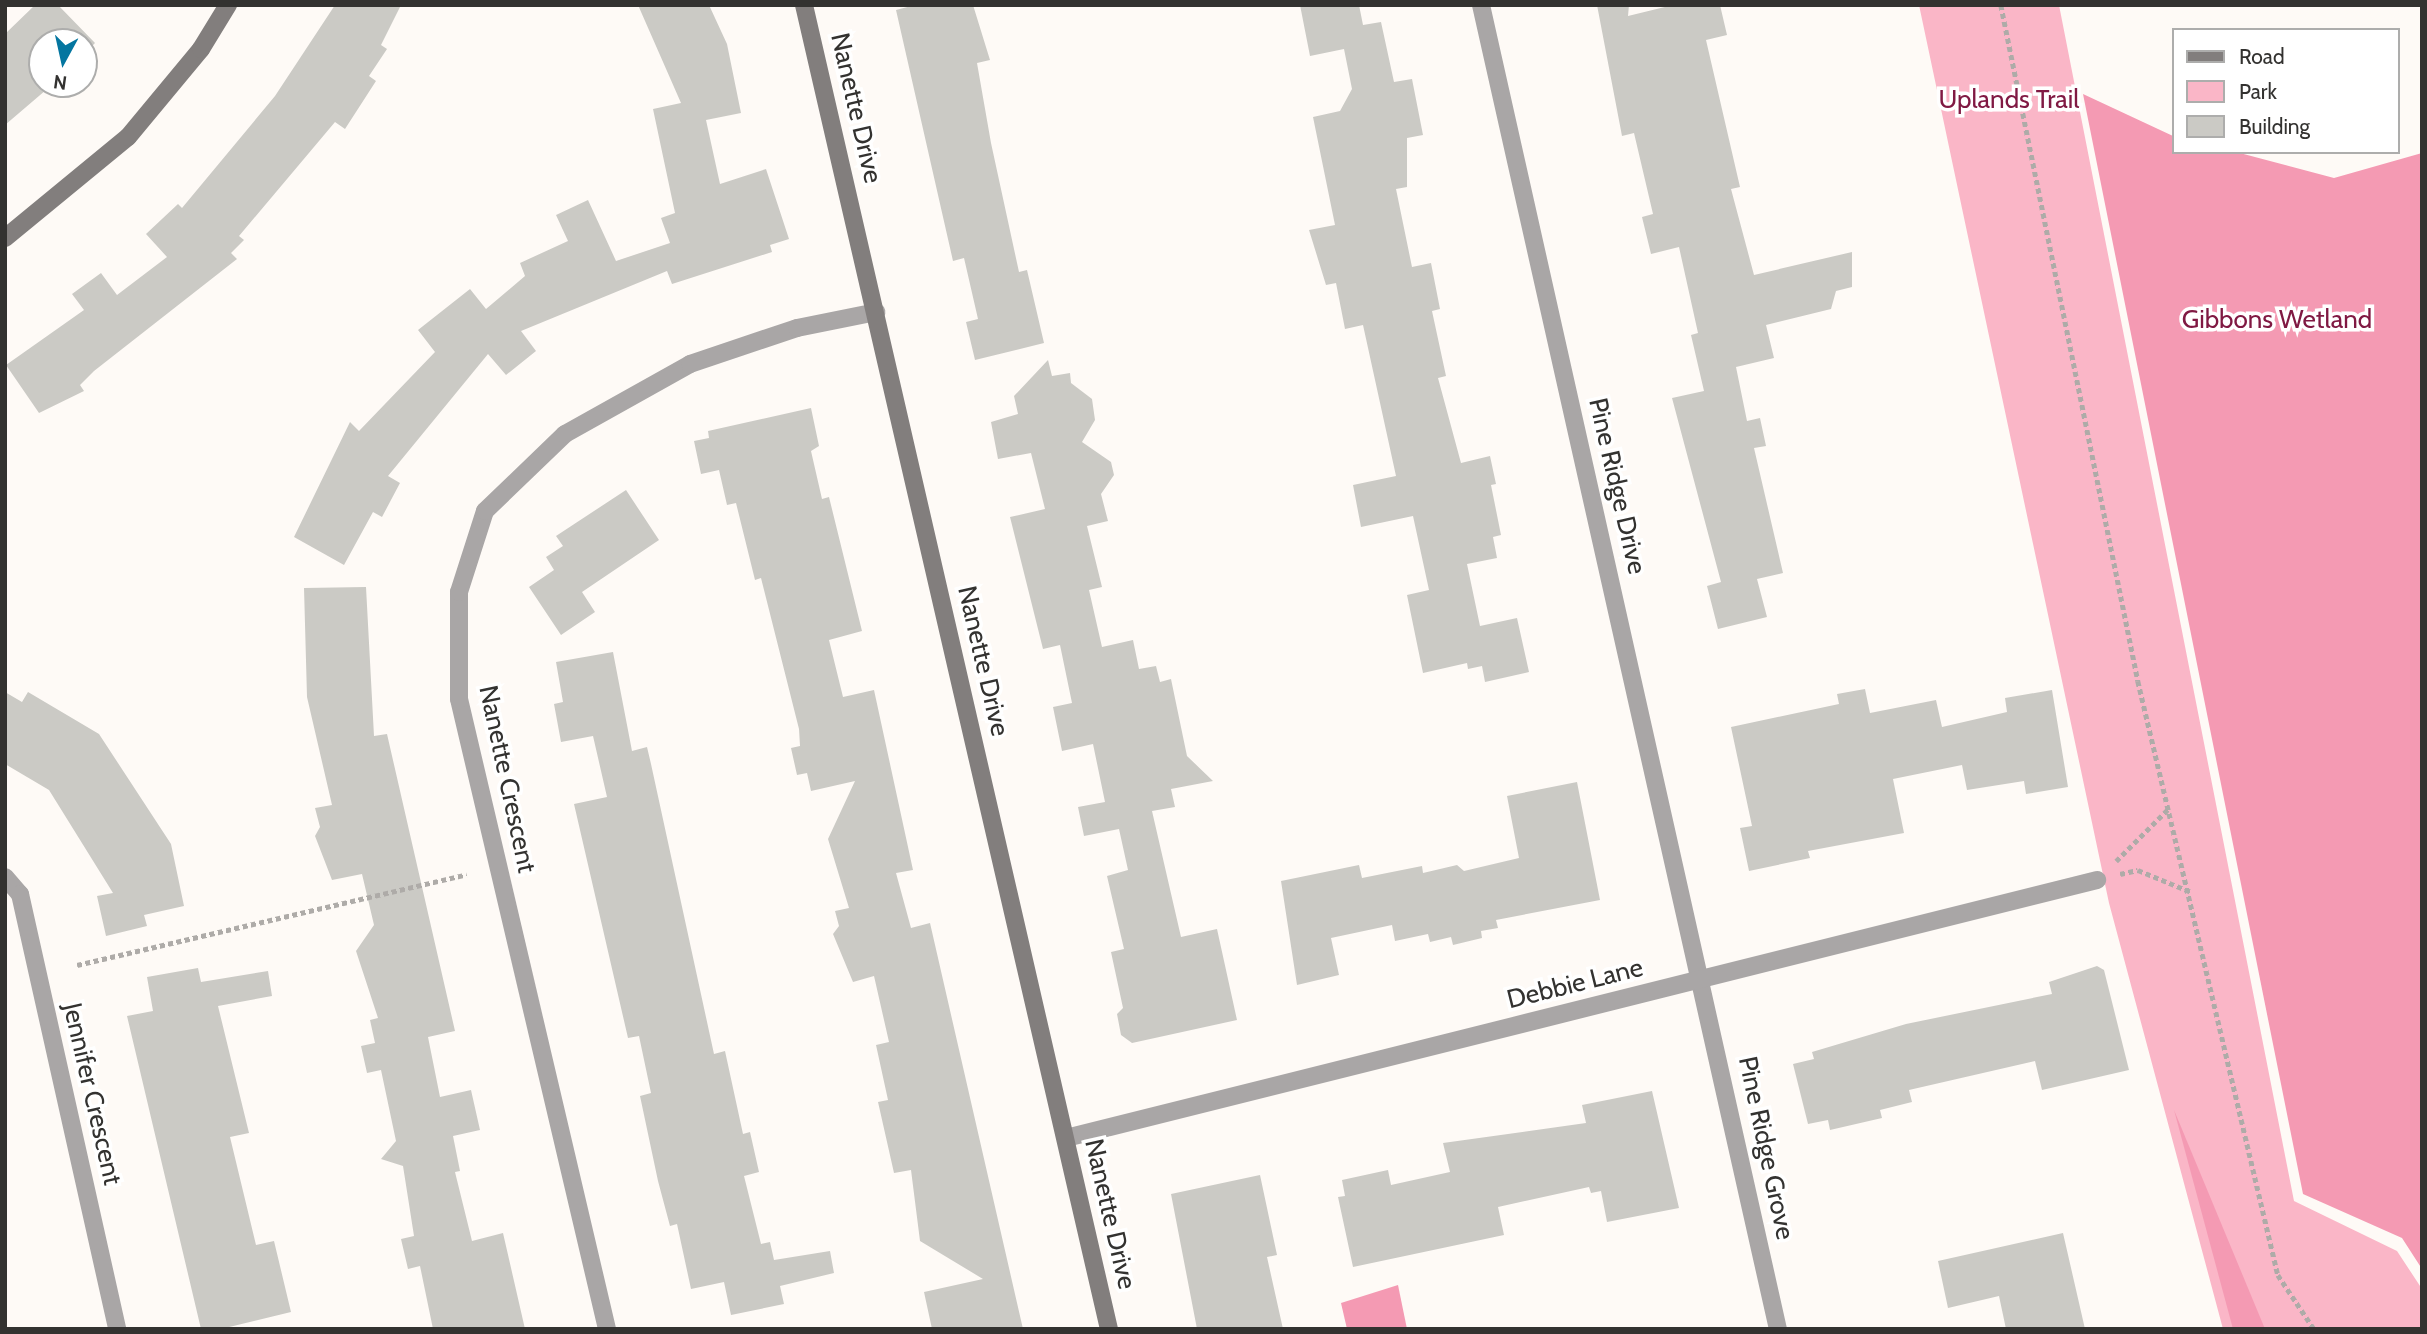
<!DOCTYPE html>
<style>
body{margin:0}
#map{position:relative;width:2427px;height:1334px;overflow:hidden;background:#fefaf6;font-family:Cabin,sans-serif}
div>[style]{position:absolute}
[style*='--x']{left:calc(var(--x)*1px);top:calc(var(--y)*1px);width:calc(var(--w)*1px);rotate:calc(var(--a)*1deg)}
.green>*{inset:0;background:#fab6c7}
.forest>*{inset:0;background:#f49ab3}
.building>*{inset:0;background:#cbcac5}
.path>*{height:4.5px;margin-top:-2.25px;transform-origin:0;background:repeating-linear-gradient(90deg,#aeaba8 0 5px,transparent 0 8.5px)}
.street>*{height:18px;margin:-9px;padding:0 9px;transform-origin:9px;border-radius:9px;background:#a9a6a6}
.secondary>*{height:18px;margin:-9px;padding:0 9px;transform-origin:9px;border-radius:9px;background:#827e7d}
span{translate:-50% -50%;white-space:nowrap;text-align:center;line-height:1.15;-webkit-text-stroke:7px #fff;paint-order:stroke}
.park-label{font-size:26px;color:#801943}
.street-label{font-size:26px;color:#333230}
.frame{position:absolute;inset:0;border:7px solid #333230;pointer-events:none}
.legend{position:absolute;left:2172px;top:28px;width:228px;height:126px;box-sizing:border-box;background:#fff;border:2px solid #adadac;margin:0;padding:9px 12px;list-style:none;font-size:21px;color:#333230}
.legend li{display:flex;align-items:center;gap:14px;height:35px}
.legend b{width:35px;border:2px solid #adadac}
.north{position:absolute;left:28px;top:28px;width:70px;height:70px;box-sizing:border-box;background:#fff;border:2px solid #adadac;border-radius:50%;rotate:188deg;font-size:19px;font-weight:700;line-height:28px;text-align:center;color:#333230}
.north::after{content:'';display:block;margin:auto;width:24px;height:32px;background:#0476a0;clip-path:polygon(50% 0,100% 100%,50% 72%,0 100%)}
</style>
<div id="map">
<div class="green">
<i style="clip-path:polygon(1919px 5px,2059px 5px,2294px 1201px,2397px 1251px,2422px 1289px,2422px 1329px,2223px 1329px,2109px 903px)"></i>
</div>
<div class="forest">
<i style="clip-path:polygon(2083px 94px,2173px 136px,2173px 152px,2236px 152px,2334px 178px,2422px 153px,2422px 1269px,2402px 1238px,2303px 1194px)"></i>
<i style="clip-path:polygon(2174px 1110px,2265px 1329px,2233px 1329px)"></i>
<i style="clip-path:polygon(1398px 1285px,1407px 1329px,1347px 1329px,1341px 1303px)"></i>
</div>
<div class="building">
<i style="clip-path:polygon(35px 5px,58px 5px,95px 43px,84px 54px,84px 42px,42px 42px,42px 84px,53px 84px,5px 125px,5px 34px)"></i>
<i style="clip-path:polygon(335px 5px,401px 5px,381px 45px,387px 49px,369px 76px,376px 81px,345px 129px,335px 122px,239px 236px,244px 240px,231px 253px,237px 259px,94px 371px,80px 385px,84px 391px,39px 413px,6px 365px,84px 310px,72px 294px,101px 273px,117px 295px,167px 257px,146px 234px,178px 204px,182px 208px,275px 96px)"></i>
<i style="clip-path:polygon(638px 5px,709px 5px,727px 44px,741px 113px,706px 120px,720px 184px,766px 169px,789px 239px,770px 245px,772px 252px,672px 284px,667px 271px,521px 331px,536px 351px,506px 375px,488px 354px,388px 476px,400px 483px,382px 517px,373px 512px,344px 565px,294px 537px,350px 422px,359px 431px,435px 352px,418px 330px,470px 289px,486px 309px,525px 276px,520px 263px,568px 241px,556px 215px,588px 200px,616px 261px,670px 243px,661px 218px,675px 213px,653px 109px,681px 103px)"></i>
<i style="clip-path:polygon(915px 5px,973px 5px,990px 60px,977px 63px,991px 143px,1019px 272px,1027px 270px,1044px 343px,975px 360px,966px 322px,978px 319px,964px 258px,953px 261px,896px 10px)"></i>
<i style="clip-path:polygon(1300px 5px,1359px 5px,1363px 25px,1381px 22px,1394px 82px,1412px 79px,1423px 135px,1407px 138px,1407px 187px,1396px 189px,1412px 267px,1431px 263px,1440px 309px,1432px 311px,1446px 376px,1438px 378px,1461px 463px,1490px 456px,1496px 484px,1491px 485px,1501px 535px,1493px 537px,1497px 558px,1467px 564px,1480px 626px,1517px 618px,1529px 672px,1485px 682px,1482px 666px,1468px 669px,1467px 663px,1423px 673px,1407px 595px,1429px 590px,1413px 516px,1361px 527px,1353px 485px,1396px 476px,1363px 325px,1345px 329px,1336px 283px,1326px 285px,1309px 230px,1335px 225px,1313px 117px,1340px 111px,1352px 89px,1344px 49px,1310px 56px)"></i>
<i style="clip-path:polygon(1597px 5px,1629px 5px,1628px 16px,1673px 5px,1720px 5px,1727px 35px,1706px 40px,1740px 187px,1731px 189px,1754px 275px,1852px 252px,1852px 287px,1836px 291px,1831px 309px,1766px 325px,1774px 358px,1736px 367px,1747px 421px,1760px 418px,1766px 446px,1754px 448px,1783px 573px,1757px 579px,1767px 617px,1718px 629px,1707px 586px,1721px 582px,1672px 398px,1704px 391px,1691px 335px,1698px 333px,1679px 247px,1651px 254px,1642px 217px,1653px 214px,1634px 133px,1622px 136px)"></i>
<i style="clip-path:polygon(1048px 360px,1052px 376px,1070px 373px,1071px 383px,1092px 399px,1095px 420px,1082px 442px,1111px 462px,1114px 475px,1101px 494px,1108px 521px,1087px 526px,1102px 587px,1089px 590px,1102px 647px,1133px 640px,1139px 669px,1156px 666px,1160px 682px,1171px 679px,1187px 756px,1213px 781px,1171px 789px,1175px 807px,1152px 811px,1181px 937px,1217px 929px,1237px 1020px,1132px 1043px,1121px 1035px,1117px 1014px,1123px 1008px,1111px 952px,1124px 949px,1107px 876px,1128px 870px,1119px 829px,1084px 836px,1078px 807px,1105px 802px,1093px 744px,1062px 751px,1053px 707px,1072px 703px,1060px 645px,1043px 649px,1010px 517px,1045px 509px,1031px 453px,998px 459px,991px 422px,1018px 414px,1014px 396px)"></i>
<i style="clip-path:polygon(811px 408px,819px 446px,811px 451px,822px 499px,829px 497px,862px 631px,829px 640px,843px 697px,874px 690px,913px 870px,896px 873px,911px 928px,930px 923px,1023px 1329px,932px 1329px,924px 1292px,983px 1279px,920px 1241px,911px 1170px,894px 1173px,878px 1102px,888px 1100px,876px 1045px,889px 1042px,874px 976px,853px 982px,833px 934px,839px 926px,835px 911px,849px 908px,828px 839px,855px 781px,811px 791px,807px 773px,797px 775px,791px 748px,800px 746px,799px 729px,761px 578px,755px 580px,736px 503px,727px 505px,719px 470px,701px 474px,694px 441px,709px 438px,708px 431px)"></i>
<i style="clip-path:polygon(626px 490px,659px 540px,582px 592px,595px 612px,561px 635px,529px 587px,554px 570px,546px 557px,563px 546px,556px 536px)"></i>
<i style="clip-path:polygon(366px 587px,374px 736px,387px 734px,455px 1031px,428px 1037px,440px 1097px,471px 1090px,480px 1130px,453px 1136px,460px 1171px,455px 1172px,472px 1241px,503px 1233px,525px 1329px,433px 1329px,420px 1266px,408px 1269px,401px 1239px,414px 1236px,403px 1166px,381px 1159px,396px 1141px,381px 1070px,367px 1073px,361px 1046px,375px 1043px,370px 1020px,378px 1018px,356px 951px,374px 925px,362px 874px,332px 880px,315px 836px,320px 827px,315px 808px,332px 805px,307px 697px,304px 588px)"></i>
<i style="clip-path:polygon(613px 652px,632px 751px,647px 747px,651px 764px,714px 1054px,725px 1051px,743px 1134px,750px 1132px,759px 1172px,744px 1176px,761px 1244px,770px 1242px,774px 1260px,830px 1251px,834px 1273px,780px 1286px,784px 1304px,731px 1315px,724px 1282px,691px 1289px,677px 1224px,670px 1226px,658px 1181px,640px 1096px,651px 1093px,639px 1036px,628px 1038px,574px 804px,607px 797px,593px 736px,561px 742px,554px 704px,563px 702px,556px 662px)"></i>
<i style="clip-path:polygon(1865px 689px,1870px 713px,1936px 700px,1942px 727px,2007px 712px,2005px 698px,2052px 690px,2068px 787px,2026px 794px,2024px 781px,1967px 790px,1962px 765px,1893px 779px,1904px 833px,1808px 851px,1810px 858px,1749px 871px,1740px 828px,1752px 826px,1731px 727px,1839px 704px,1837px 694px)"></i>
<i style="clip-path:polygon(5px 692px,22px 702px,28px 692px,99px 734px,171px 844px,184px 906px,144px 915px,147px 926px,106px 936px,97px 896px,113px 893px,49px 790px,5px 764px)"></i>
<i style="clip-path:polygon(1577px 782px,1600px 900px,1496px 920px,1498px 928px,1481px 931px,1482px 938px,1453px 945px,1451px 937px,1430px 942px,1428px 934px,1395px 941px,1392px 925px,1331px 938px,1339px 975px,1297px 985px,1281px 881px,1359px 865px,1362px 878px,1422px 866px,1423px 873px,1457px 865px,1464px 871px,1519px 858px,1507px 796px)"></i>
<i style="clip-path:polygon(2097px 966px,2104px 970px,2129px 1070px,2042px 1090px,2035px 1061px,1909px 1090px,1912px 1102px,1880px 1110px,1882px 1118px,1830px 1130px,1828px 1120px,1808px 1124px,1793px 1064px,1814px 1059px,1812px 1052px,1906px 1024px,2052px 994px,2049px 982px)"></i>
<i style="clip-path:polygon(198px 968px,201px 982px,268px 971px,272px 996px,218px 1006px,249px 1133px,230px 1137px,256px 1245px,274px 1241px,291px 1312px,221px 1329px,201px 1329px,127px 1016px,153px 1011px,147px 977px)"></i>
<i style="clip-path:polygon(1652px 1091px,1679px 1208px,1607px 1222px,1601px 1191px,1591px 1193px,1589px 1187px,1498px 1207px,1504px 1235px,1353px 1267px,1338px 1197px,1345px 1196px,1342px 1180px,1388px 1170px,1391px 1185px,1450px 1172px,1443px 1143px,1586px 1123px,1582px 1105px)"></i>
<i style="clip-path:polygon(1260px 1175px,1277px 1255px,1267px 1257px,1283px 1329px,1197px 1329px,1171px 1194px)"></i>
<i style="clip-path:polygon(2063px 1233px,2085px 1329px,2006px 1329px,1999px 1296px,1948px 1308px,1938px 1261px)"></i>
</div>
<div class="path">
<i style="--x:2001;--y:5;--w:690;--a:78.54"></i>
<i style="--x:2138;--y:681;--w:610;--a:76.74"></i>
<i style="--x:2278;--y:1275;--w:65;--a:56.3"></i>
<i style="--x:2116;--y:861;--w:75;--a:-45"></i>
<i style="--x:2120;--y:874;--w:18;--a:-13"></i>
<i style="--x:2138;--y:870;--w:57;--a:22.5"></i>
<i style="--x:77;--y:965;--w:400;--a:-13.1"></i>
</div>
<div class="street">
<i style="--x:1481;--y:5;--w:1357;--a:77.36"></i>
<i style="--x:5;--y:877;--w:23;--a:49"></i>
<i style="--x:20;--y:894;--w:446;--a:77.4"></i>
<i style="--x:1066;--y:1138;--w:1063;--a:-14.05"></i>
<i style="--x:607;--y:1329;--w:647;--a:-103.22"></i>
<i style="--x:459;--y:699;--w:107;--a:-90"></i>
<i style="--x:459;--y:592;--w:85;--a:-72.2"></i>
<i style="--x:485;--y:511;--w:111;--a:-43.9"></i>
<i style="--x:565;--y:434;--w:143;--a:-29.2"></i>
<i style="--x:690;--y:364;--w:113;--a:-18.6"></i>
<i style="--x:797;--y:328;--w:81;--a:-11.4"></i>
</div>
<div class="secondary">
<i style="--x:804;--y:5;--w:1359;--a:77.03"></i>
<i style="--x:5;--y:238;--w:159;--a:-39.4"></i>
<i style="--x:128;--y:137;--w:114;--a:-50.3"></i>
<i style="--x:201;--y:49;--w:52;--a:-58.5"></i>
</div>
<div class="park-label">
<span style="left:2009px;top:100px">Uplands Trail</span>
<span style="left:2277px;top:320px">Gibbons Wetland</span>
</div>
<div class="street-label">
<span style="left:856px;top:108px;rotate:77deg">Nanette Drive</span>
<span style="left:1617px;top:486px;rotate:77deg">Pine Ridge Drive</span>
<span style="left:983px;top:661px;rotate:77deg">Nanette Drive</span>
<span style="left:507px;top:779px;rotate:78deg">Nanette Crescent</span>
<span style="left:1575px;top:984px;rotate:-14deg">Debbie Lane</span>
<span style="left:92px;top:1094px;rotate:77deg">Jennifer Crescent</span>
<span style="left:1766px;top:1148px;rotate:78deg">Pine Ridge Grove</span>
<span style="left:1110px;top:1214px;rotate:77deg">Nanette Drive</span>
</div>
<div class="frame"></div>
<ul class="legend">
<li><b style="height:9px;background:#827e7d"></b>Road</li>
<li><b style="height:19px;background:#fab6c7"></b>Park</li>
<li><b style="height:19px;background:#cbcac5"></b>Building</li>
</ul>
<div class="north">N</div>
</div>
